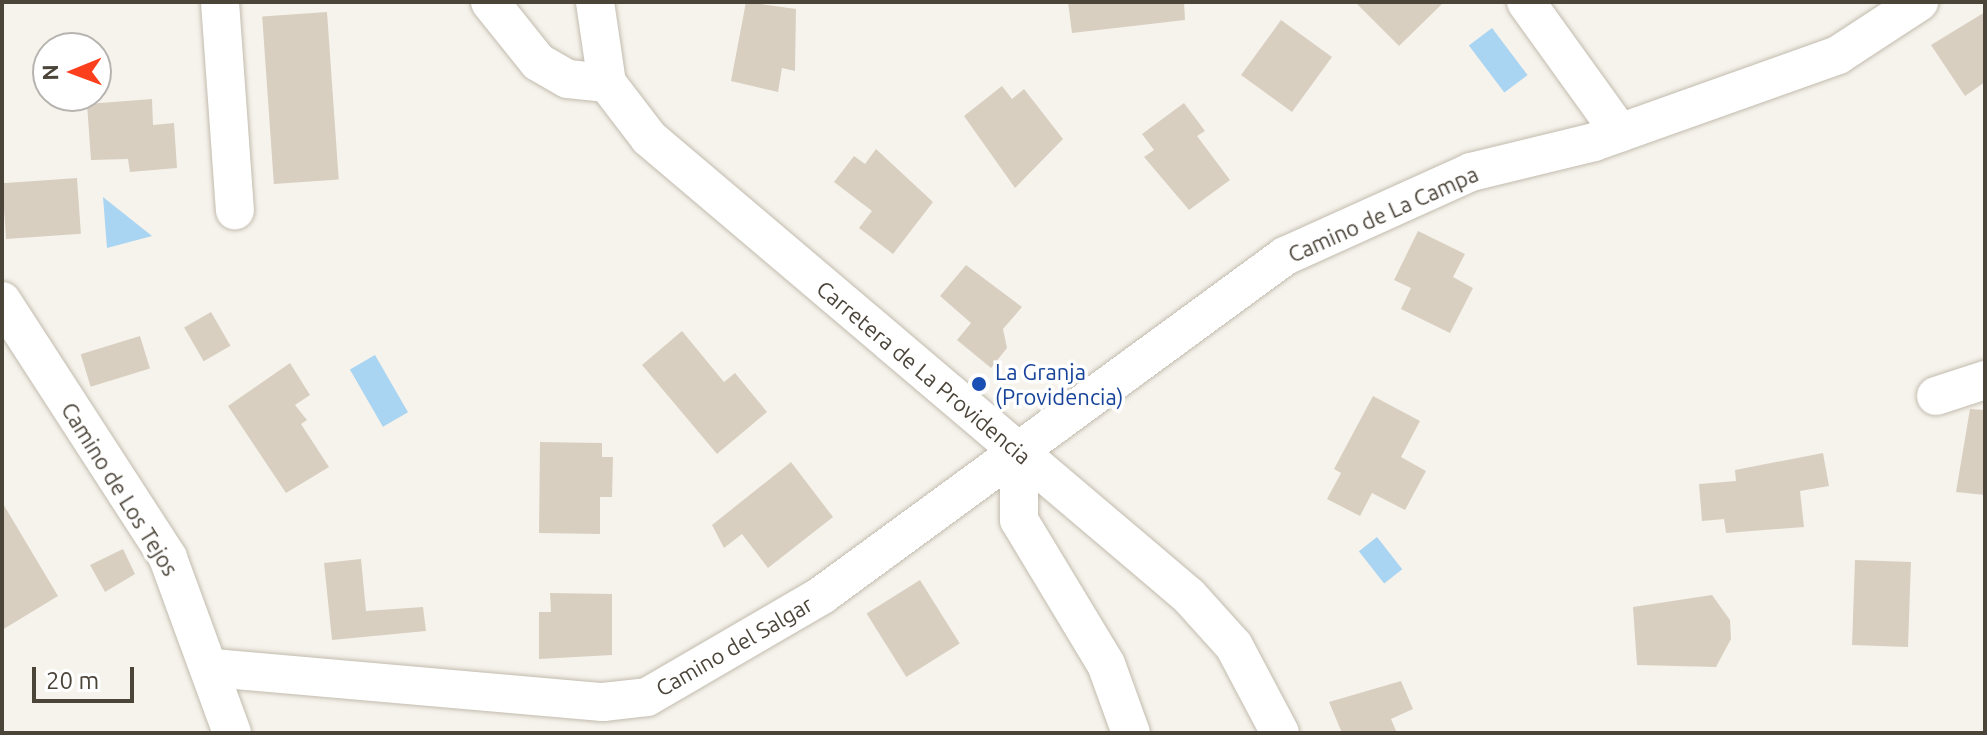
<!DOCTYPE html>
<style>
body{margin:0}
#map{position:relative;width:1987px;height:735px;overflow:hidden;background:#f6f3ec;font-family:Ubuntu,sans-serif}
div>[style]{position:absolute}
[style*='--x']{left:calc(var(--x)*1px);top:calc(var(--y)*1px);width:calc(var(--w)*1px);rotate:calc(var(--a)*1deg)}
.water>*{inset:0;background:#a9d4f2;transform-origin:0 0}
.building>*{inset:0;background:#d8cfc1;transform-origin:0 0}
.roads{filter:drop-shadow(0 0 2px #c2bbae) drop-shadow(0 0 2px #c2bbae)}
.minor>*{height:38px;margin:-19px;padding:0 19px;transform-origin:19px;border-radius:19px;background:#fff}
.dots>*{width:22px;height:22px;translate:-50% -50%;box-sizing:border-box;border:4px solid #fff;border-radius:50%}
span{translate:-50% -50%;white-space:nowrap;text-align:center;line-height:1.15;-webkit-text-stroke:7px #fff;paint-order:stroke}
.street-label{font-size:22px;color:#4b4439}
.transit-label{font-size:22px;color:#164399}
.left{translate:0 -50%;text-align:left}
.frame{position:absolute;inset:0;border:4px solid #4b4439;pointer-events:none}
.north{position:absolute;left:32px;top:32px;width:80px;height:80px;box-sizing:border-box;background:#fff;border:2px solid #b7b4b0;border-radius:50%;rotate:269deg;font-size:22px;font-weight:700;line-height:32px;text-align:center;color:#4b4439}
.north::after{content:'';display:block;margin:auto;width:28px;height:36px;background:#fc3f1d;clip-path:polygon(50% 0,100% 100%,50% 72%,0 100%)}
.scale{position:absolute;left:32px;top:667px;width:102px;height:36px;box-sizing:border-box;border:4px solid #4b4439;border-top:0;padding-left:10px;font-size:24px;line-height:28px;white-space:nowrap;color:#4b4439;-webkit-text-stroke:6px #fff;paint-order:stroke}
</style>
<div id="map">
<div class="water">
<i style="left:1492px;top:28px;width:59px;height:29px;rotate:53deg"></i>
<i style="clip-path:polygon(103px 197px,152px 236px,107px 248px)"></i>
<i style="left:375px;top:355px;width:66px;height:29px;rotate:60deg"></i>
<i style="left:1377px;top:537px;width:41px;height:23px;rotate:52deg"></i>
</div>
<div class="building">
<i style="clip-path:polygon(746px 2px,796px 9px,795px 71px,782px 68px,778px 92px,731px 81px)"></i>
<i style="clip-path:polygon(1068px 2px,1184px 2px,1185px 20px,1072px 33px)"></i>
<i style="clip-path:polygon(1355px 2px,1444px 2px,1399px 46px)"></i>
<i style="left:327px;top:12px;width:168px;height:65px;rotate:86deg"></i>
<i style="clip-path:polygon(1985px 12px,1985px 82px,1965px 96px,1931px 45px)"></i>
<i style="left:1281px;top:20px;width:63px;height:68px;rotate:36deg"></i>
<i style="clip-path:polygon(1002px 86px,1012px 99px,1024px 89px,1063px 139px,1015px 188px,964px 116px)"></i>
<i style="clip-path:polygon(152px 99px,153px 125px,174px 123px,177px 168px,130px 172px,128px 159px,91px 160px,87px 104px)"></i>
<i style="clip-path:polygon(1184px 103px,1205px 131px,1197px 136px,1230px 180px,1189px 210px,1144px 157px,1154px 150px,1142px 134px)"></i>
<i style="clip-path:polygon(876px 149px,933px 202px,893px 254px,859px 228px,872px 211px,834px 182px,854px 156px,865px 164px)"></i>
<i style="left:77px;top:178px;width:56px;height:75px;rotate:86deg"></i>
<i style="clip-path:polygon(1418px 231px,1465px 254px,1453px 277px,1473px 288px,1450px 333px,1401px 309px,1411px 288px,1394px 280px)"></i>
<i style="clip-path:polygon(966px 265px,1022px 307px,1003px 329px,1007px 348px,991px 368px,957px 340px,971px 323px,940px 296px)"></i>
<i style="left:211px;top:312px;width:39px;height:31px;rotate:60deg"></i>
<i style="clip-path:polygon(682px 331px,724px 382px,735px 373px,767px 412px,717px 454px,642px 365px)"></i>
<i style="left:140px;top:336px;width:34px;height:62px;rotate:73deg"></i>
<i style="clip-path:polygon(290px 363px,310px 395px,295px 405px,307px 420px,301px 424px,329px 467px,286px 493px,228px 406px)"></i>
<i style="clip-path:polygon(1373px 396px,1420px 421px,1401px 457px,1426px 471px,1405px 510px,1372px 493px,1360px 516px,1327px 499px,1341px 473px,1334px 469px)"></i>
<i style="clip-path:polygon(1970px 409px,1985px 410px,1985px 495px,1956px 492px)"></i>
<i style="clip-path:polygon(540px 442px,602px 443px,602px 457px,613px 457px,612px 497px,600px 497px,600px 534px,539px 533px)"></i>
<i style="clip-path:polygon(1823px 453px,1829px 486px,1800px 491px,1804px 527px,1726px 533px,1724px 519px,1702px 521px,1699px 484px,1736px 481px,1735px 470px)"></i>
<i style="clip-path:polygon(791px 462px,833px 517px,768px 568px,742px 534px,724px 548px,712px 525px)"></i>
<i style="clip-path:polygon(2px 502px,58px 596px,2px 630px)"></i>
<i style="clip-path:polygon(123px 549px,135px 574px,105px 592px,90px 565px)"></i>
<i style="clip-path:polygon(361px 559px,366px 611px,423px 607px,426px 631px,332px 640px,324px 563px)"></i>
<i style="left:1855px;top:560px;width:56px;height:85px;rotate:2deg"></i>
<i style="left:920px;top:580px;width:75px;height:63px;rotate:58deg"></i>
<i style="clip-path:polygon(550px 593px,612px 594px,612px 655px,539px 659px,539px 612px,551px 612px)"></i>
<i style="clip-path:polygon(1712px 595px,1730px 620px,1731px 639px,1716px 667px,1637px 665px,1633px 607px)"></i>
<i style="clip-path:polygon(1401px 681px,1413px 709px,1391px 719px,1397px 733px,1342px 733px,1329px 702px)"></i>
</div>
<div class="roads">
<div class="minor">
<i style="--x:220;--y:2;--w:209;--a:85.9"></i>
<i style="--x:490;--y:2;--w:77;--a:51.3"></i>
<i style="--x:538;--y:62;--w:34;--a:30"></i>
<i style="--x:568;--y:79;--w:39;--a:6"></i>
<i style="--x:595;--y:2;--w:82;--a:81.6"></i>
<i style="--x:607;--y:83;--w:69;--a:52.6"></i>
<i style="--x:649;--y:138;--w:708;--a:40.3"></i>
<i style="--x:1189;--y:596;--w:67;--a:48"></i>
<i style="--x:1234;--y:646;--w:98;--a:62.1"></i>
<i style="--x:1526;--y:2;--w:161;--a:54.3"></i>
<i style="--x:2;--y:301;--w:306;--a:57.1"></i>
<i style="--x:168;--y:558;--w:186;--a:69.9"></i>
<i style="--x:1936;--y:396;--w:52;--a:-18.1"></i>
<i style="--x:1019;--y:452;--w:68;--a:90"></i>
<i style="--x:1019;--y:520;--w:168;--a:58.9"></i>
<i style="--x:1106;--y:664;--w:73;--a:70.1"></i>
<i style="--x:213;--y:668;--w:391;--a:5"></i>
<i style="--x:603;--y:702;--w:44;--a:-6.5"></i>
<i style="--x:647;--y:697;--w:203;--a:-30.2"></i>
<i style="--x:822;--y:595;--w:574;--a:-36.21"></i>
<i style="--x:1285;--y:256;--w:204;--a:-24.3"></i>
<i style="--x:1471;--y:172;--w:127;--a:-13.7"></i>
<i style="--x:1594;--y:142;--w:259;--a:-19.6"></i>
<i style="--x:1838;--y:55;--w:97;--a:-33.2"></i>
</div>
</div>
<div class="dots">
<i style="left:979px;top:384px;background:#1a4fb4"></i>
</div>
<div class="street-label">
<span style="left:1383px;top:214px;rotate:-24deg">Camino de La Campa</span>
<span style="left:924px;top:372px;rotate:40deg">Carretera de La Providencia</span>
<span style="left:120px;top:489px;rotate:58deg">Camino de Los Tejos</span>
<span style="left:734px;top:646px;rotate:-30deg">Camino del Salgar</span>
</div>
<div class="transit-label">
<span class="left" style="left:995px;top:384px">La Granja<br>(Providencia)</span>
</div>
<div class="frame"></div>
<div class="north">N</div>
<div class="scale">20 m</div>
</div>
